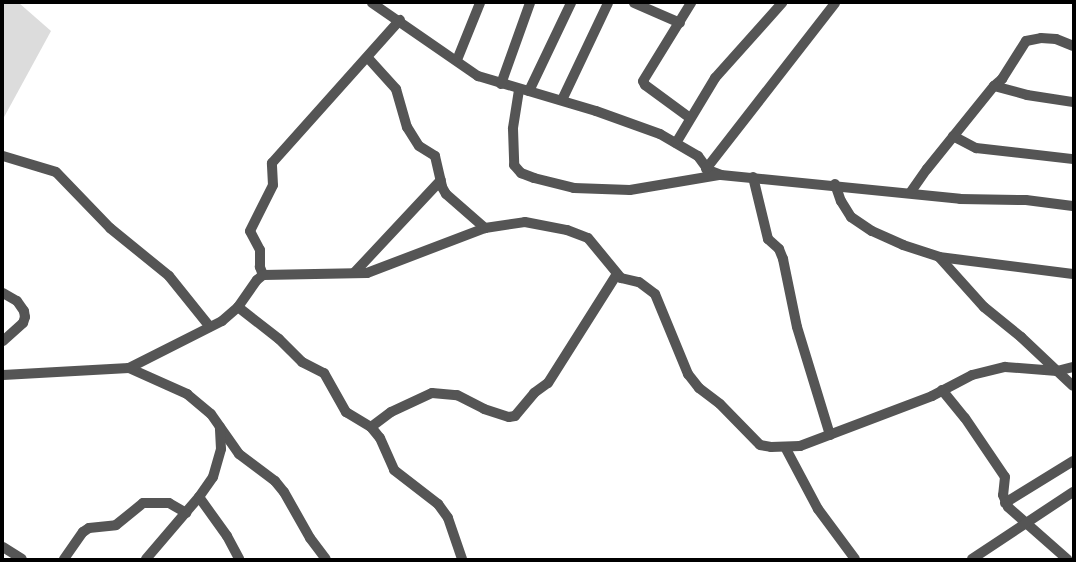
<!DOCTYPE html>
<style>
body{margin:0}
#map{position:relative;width:1076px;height:562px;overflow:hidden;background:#fff;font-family:"IBM Plex Sans",sans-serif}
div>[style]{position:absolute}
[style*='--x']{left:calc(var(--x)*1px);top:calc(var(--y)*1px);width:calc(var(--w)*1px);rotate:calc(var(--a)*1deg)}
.green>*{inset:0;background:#dcdcdc}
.minor>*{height:10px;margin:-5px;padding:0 5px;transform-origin:5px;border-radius:5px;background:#555}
span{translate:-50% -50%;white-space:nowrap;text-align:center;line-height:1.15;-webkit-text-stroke:3.5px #fff;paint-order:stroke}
.frame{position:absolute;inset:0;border:4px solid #000;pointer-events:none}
</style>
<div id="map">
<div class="green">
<i style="clip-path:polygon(3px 3px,19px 3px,51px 31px,3px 119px)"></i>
</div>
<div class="minor">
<i style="--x:372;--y:3;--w:129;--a:34.6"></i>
<i style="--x:478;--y:76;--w:123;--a:16.5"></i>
<i style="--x:596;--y:111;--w:68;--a:19.8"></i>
<i style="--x:660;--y:134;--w:44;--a:30.1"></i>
<i style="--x:698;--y:156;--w:17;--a:54"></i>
<i style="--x:708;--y:170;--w:14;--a:21"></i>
<i style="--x:721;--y:175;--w:240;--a:5.7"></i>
<i style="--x:960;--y:199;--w:66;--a:0.9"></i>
<i style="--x:1026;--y:200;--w:47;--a:7.3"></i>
<i style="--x:634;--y:3;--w:50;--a:23.5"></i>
<i style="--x:368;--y:58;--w:42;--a:47.9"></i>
<i style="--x:396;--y:89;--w:40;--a:74"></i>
<i style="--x:407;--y:127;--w:22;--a:58"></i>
<i style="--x:419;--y:146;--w:19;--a:32"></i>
<i style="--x:435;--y:156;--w:32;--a:77"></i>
<i style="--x:442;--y:187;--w:8;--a:60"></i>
<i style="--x:446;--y:194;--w:52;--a:41.1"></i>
<i style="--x:457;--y:60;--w:61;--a:-68"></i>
<i style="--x:501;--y:84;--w:86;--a:-70.3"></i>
<i style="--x:994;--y:86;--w:11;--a:-41"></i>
<i style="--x:1002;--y:79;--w:45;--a:-57.7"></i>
<i style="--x:1026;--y:41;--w:15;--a:-11"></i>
<i style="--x:1041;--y:38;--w:15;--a:4"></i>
<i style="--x:1056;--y:39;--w:18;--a:22"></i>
<i style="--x:519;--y:90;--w:39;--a:99"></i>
<i style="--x:513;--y:129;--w:36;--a:88"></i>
<i style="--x:514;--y:165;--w:11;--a:49"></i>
<i style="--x:521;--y:173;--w:14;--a:21"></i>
<i style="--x:534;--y:178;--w:41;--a:14"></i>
<i style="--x:574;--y:188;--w:56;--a:2"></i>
<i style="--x:630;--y:190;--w:90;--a:-9.6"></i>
<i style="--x:529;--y:91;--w:98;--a:-64.5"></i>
<i style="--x:562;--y:100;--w:107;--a:-64.6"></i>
<i style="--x:690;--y:118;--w:56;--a:-143.7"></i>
<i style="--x:645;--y:85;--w:4;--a:-117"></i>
<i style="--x:643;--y:81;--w:92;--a:-58.4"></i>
<i style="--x:953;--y:136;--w:26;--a:28"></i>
<i style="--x:976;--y:148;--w:98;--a:6.5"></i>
<i style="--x:676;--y:143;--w:76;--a:-59"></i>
<i style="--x:715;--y:78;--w:101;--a:-48.2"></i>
<i style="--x:3;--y:156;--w:55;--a:16.8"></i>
<i style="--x:56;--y:172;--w:78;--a:46"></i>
<i style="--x:110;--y:228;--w:76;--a:39.1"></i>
<i style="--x:169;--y:276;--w:65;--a:51.2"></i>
<i style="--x:706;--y:169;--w:210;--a:-52.1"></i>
<i style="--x:753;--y:177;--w:64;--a:76.4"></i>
<i style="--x:768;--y:239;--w:15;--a:42"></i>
<i style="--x:779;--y:249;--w:11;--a:68"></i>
<i style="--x:783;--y:259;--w:69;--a:78.4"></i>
<i style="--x:797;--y:327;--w:113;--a:73"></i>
<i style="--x:835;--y:184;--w:18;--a:71"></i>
<i style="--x:841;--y:201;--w:19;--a:58"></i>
<i style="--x:851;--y:217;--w:25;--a:34"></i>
<i style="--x:872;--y:231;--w:34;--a:24"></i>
<i style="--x:903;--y:245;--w:38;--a:18"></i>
<i style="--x:939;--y:257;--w:67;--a:48"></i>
<i style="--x:984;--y:307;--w:48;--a:39"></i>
<i style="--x:1021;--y:337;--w:71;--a:43.3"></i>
<i style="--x:910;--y:193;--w:29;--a:-55"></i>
<i style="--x:927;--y:169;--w:107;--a:-51.1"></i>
<i style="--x:994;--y:86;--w:34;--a:15"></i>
<i style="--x:1027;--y:95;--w:47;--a:8.7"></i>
<i style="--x:939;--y:257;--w:135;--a:7.2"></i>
<i style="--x:354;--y:273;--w:127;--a:-46.9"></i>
<i style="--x:263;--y:275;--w:9;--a:-111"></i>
<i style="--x:260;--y:267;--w:17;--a:-90"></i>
<i style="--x:260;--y:250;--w:21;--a:-118"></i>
<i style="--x:250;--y:231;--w:51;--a:-63.4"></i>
<i style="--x:273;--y:185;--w:22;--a:-93"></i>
<i style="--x:272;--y:163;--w:192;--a:-48.2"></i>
<i style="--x:3;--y:293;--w:16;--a:30"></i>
<i style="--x:17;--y:301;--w:12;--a:55"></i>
<i style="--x:24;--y:311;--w:6;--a:81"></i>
<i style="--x:25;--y:317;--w:6;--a:108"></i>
<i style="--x:23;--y:323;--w:27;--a:138"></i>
<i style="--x:238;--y:307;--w:52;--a:38"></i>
<i style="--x:279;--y:339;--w:33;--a:45"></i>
<i style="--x:302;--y:362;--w:25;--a:27"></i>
<i style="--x:324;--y:373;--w:45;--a:60.6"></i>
<i style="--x:346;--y:412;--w:29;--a:31"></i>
<i style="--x:371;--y:427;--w:14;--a:51"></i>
<i style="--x:380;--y:438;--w:35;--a:66"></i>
<i style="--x:394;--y:470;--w:56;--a:37.7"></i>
<i style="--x:438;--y:504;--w:17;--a:54"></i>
<i style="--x:448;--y:518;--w:43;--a:71.1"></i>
<i style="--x:129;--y:368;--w:64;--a:24.1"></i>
<i style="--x:187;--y:394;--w:31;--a:40"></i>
<i style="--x:211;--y:414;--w:49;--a:55"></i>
<i style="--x:239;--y:454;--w:45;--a:36.9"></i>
<i style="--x:275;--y:481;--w:14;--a:51"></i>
<i style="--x:284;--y:492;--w:53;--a:60.5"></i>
<i style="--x:310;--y:538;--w:26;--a:53"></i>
<i style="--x:3;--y:375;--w:126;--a:-3.2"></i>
<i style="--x:129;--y:368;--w:104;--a:-26.8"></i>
<i style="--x:222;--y:321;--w:21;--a:-41"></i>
<i style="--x:238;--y:307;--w:33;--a:-55"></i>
<i style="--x:257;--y:280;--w:8;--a:-40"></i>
<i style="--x:263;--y:275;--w:104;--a:-1.1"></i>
<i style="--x:367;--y:273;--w:126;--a:-20.9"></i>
<i style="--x:485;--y:228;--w:40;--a:-8.5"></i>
<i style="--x:525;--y:222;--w:43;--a:10.8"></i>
<i style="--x:567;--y:230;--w:22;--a:21"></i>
<i style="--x:588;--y:238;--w:52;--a:50.5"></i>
<i style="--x:621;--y:278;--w:18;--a:13"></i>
<i style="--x:639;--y:282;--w:20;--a:37"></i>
<i style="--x:655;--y:294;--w:87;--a:67.6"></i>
<i style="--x:688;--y:374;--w:18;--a:52"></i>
<i style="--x:699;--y:388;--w:26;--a:37"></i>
<i style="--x:720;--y:404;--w:57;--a:45.7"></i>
<i style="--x:760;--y:445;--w:11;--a:10"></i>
<i style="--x:771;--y:447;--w:29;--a:-2"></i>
<i style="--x:800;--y:446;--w:141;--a:-20.7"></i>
<i style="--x:932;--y:396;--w:45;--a:-27.7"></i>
<i style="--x:972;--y:375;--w:34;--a:-14"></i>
<i style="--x:1005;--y:367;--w:52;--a:4.4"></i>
<i style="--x:1057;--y:371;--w:16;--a:-14"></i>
<i style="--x:942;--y:390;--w:36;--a:51"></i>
<i style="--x:965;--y:418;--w:71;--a:55.9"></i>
<i style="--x:1005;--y:477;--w:18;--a:96"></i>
<i style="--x:1003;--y:495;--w:13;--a:67"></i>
<i style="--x:1008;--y:507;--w:79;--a:41.4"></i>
<i style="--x:371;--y:427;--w:25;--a:-37"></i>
<i style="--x:391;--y:412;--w:45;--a:-24.9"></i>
<i style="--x:432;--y:393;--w:25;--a:5"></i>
<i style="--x:457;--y:395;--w:30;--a:27"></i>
<i style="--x:484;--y:409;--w:26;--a:18"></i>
<i style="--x:509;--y:417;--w:6;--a:-9"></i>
<i style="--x:515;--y:416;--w:30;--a:-50"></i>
<i style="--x:534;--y:393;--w:17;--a:-36"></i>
<i style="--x:548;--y:383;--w:129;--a:-57.7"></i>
<i style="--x:785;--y:447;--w:70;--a:62"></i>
<i style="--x:818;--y:509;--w:62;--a:53.5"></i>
<i style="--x:199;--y:497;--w:48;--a:54.3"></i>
<i style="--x:227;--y:536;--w:26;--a:62"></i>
<i style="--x:1005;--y:503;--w:80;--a:-31.7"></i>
<i style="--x:3;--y:547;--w:22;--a:32"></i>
<i style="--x:64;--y:559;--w:33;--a:-55"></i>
<i style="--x:83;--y:532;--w:7;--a:-34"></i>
<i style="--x:89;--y:528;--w:27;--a:-6"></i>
<i style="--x:116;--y:525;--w:35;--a:-39"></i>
<i style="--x:143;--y:503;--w:26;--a:0"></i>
<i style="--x:169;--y:503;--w:20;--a:30"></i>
<i style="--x:146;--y:559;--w:82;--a:-49.5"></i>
<i style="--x:199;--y:497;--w:24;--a:-55"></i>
<i style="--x:213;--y:477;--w:29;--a:-74"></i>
<i style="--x:221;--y:449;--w:22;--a:-93"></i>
<i style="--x:972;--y:559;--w:121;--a:-33.6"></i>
</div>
<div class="frame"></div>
</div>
